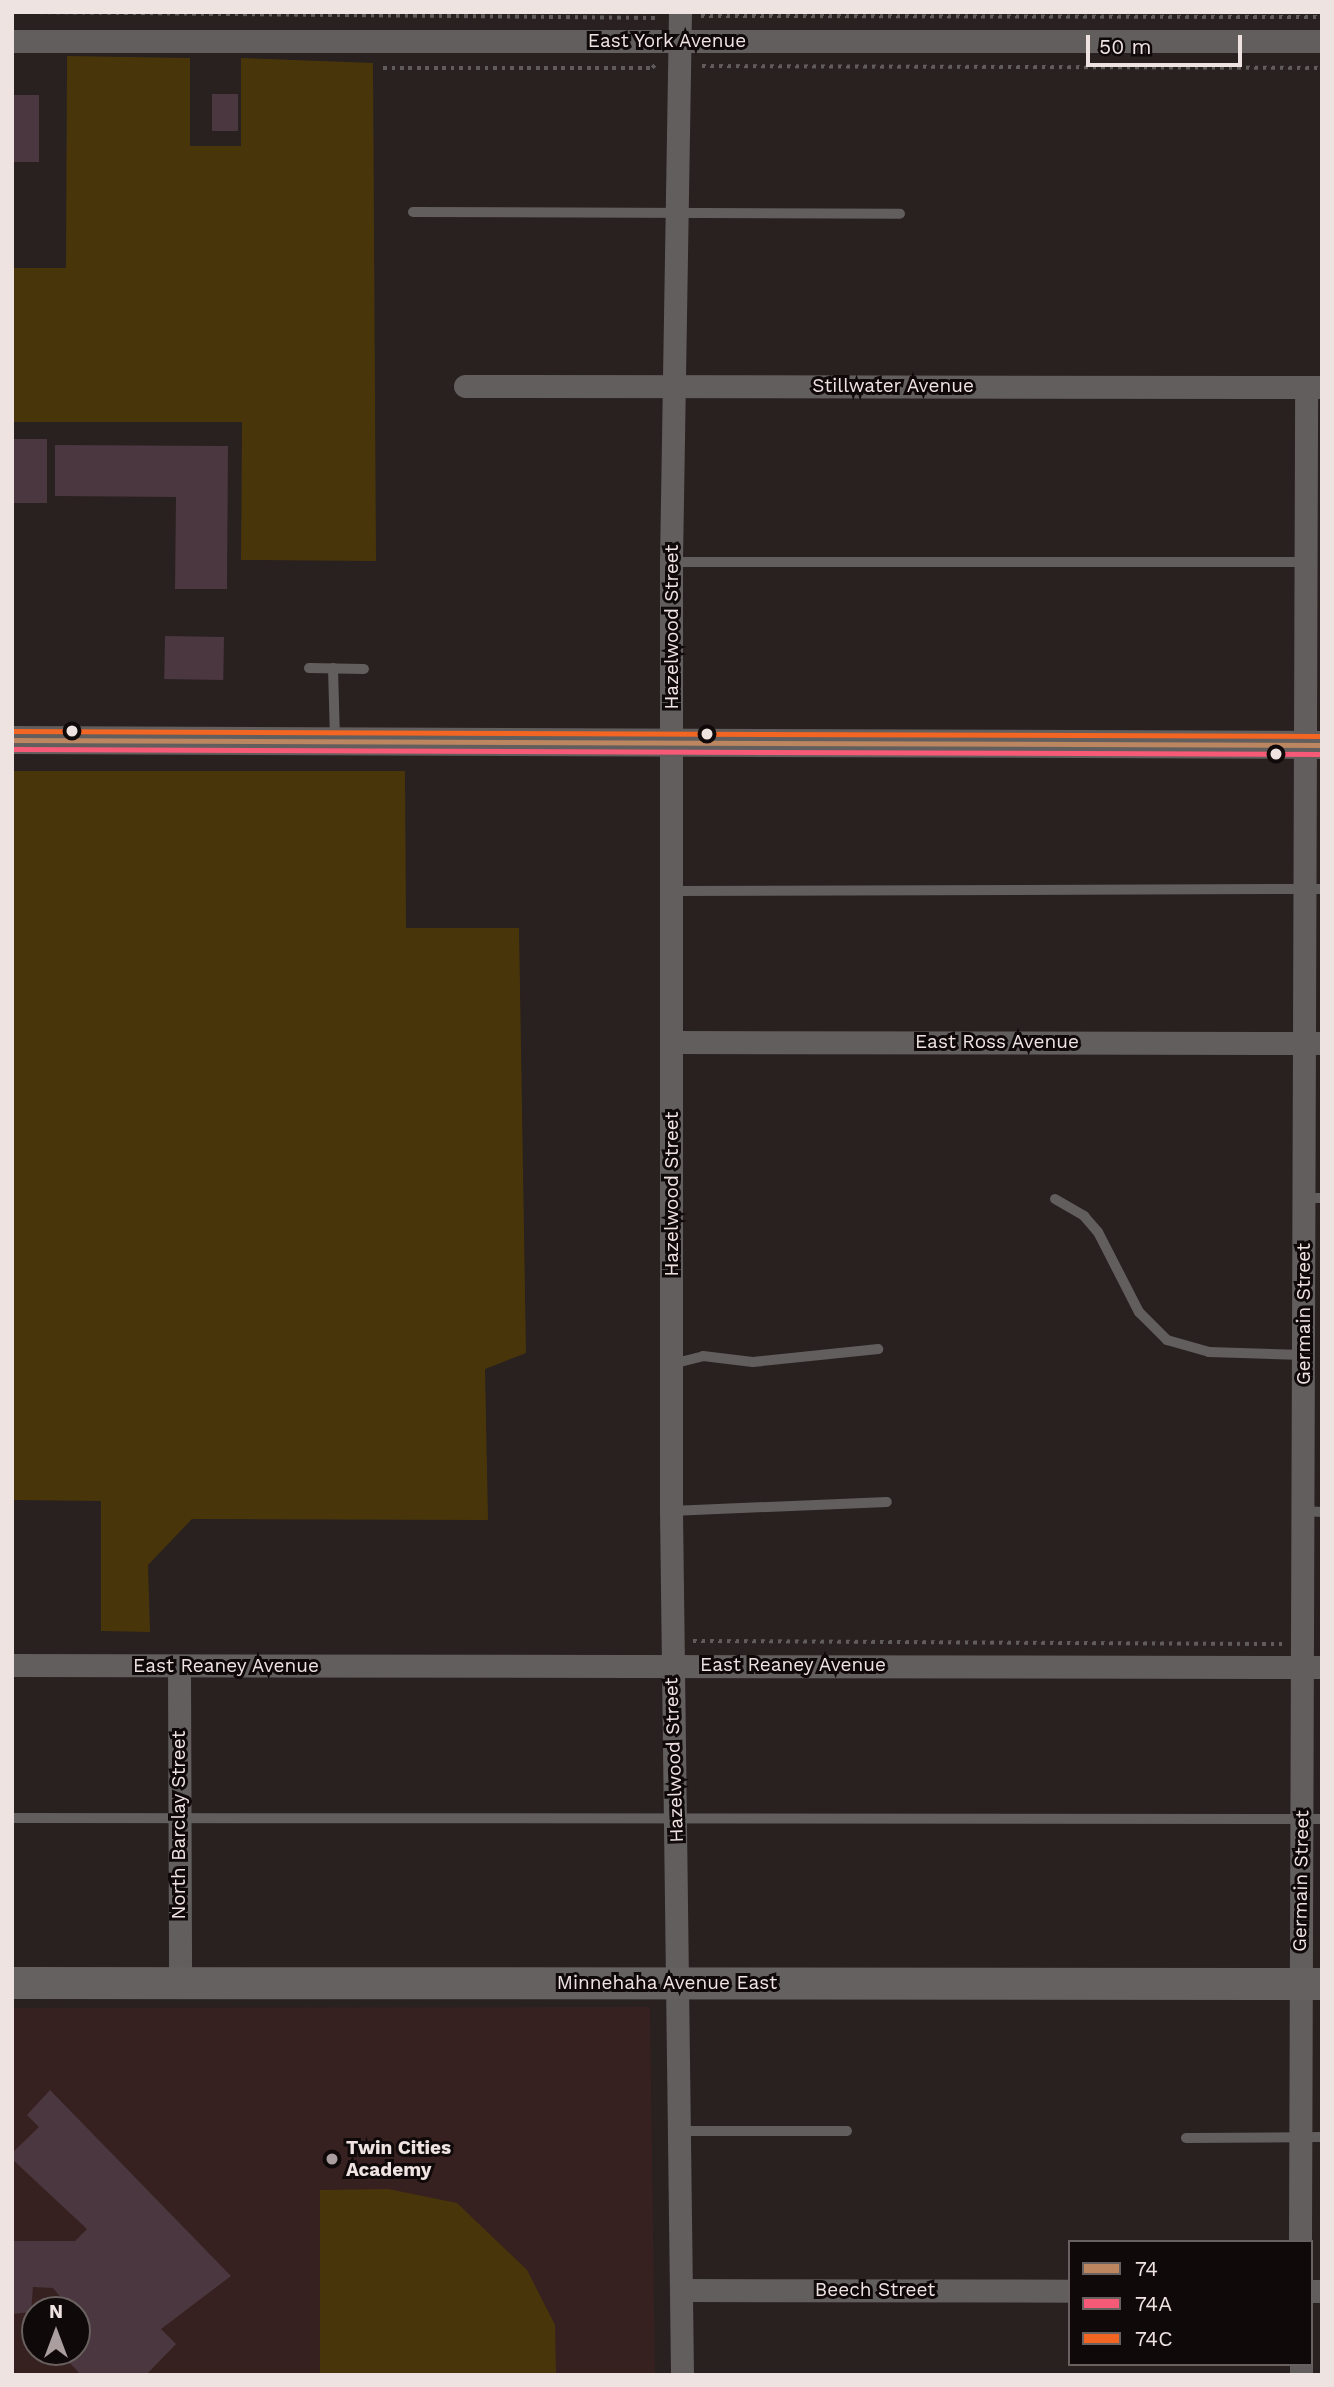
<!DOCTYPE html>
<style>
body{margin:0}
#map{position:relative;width:1334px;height:2387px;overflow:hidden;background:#292020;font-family:"Work Sans",sans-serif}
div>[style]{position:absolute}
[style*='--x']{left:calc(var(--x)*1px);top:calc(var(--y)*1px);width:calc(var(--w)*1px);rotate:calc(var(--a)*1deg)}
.built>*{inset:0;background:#362120}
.green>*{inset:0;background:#48360a}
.building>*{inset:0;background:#4b373f;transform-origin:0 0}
.path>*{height:3.5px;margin-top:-1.75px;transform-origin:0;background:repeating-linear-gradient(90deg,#615c5c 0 3.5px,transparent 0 8.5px)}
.service>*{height:10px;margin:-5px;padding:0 5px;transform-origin:5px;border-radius:5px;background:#615e5d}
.minor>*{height:23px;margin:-11.5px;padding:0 11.5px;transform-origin:11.5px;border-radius:11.5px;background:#615e5d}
.tertiary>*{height:28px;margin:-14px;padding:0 14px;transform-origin:14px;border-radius:14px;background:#615e5d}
.secondary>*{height:32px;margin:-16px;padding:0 16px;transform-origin:16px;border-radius:16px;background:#656160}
.bus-1>*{height:5px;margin:-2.5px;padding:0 2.5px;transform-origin:2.5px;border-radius:2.5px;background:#bb8660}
.bus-2>*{height:5px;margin:-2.5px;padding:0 2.5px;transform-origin:2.5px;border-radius:2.5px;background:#f75a77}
.bus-3>*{height:5px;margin:-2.5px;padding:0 2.5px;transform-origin:2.5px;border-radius:2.5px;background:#f26522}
.dots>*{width:19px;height:19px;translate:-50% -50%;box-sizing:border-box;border:4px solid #100909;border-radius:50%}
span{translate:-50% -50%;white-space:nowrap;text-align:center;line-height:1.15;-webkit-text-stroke:6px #100909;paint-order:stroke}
.street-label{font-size:19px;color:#efe3e2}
.poi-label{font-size:19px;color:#efe3e2;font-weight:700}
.left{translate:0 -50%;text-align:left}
.frame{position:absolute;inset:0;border:14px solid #efe3e2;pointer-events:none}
.legend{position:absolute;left:1068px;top:2240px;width:245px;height:126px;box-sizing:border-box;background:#100909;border:2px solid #696060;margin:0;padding:9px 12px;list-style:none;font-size:21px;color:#efe3e2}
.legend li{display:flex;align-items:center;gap:14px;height:35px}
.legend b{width:35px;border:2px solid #696060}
.north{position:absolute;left:21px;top:2296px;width:70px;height:70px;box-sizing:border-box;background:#100909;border:2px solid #696060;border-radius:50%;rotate:0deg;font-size:19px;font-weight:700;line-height:28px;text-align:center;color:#efe3e2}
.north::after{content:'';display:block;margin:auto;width:24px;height:32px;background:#aa9f9e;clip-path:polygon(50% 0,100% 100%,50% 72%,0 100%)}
.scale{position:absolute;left:1086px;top:35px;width:156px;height:32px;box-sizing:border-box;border:4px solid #efe3e2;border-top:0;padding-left:9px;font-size:21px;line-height:24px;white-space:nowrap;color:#efe3e2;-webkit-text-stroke:5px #100909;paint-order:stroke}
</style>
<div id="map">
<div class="built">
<i style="clip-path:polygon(evenodd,650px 2007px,655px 2375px,12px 2375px,12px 2008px,650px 2007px,35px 2310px,77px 2310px,77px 2352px,35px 2352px,35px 2310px)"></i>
</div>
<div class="green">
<i style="clip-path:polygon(67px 56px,190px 58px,190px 146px,241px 146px,241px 58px,373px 63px,376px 561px,241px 560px,242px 422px,12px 422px,12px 268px,66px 268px)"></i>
<i style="clip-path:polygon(12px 771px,405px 771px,406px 928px,519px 928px,526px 1353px,485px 1369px,488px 1520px,192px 1519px,148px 1565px,150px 1632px,101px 1631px,101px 1501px,12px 1500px)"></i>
<i style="clip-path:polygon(388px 2189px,457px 2203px,527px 2270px,555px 2325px,556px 2375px,320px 2375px,320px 2190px)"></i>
</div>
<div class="building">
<i style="left:212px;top:94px;width:26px;height:37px"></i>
<i style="left:12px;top:95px;width:27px;height:67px"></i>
<i style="left:12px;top:439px;width:35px;height:64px"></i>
<i style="clip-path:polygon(55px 445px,228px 446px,227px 589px,175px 589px,176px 497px,55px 496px)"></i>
<i style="left:165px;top:636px;width:59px;height:43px;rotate:1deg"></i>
<i style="clip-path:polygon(50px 2090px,231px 2276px,161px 2329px,176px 2344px,146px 2375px,81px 2375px,69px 2362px,77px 2356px,77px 2310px,71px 2310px,53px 2288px,33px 2287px,31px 2312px,12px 2314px,12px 2241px,75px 2241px,87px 2229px,12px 2159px,12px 2153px,39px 2127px,27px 2115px)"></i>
</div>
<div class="path">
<i style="--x:31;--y:12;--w:626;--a:0.55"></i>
<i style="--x:701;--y:16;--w:621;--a:0.09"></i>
<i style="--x:702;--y:66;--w:620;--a:0.18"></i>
<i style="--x:383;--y:68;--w:269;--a:0"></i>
<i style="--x:652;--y:68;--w:6;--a:-45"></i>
<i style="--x:693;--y:1641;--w:589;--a:0.29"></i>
</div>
<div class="service">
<i style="--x:413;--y:212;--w:487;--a:0.2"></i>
<i style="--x:671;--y:562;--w:634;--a:0"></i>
<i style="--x:309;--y:668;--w:55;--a:1"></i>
<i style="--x:333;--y:668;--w:70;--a:88.4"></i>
<i style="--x:673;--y:891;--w:649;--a:-0.18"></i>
<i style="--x:1304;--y:1198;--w:18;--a:0"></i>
<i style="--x:1055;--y:1199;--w:34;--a:30"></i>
<i style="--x:1084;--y:1216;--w:21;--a:49"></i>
<i style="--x:1098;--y:1232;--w:90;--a:62.9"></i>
<i style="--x:1139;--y:1312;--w:40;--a:45"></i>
<i style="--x:1167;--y:1340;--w:44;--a:15.9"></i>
<i style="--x:1209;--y:1352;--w:95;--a:1.8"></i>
<i style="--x:672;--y:1364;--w:32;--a:-14"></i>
<i style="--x:703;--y:1356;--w:50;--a:6.8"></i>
<i style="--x:753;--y:1362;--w:126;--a:-5.9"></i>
<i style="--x:671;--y:1511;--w:216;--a:-2.4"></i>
<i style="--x:1303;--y:1511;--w:19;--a:3"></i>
<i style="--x:12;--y:1818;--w:1310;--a:0.04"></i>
<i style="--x:679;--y:2131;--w:168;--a:0"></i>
<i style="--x:1186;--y:2138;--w:136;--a:-0.4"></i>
</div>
<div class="minor">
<i style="--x:680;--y:12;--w:550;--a:90.94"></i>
<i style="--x:671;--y:562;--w:949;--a:90"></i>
<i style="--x:671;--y:1511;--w:864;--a:89.27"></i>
<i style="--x:12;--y:41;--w:1310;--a:0"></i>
<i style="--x:465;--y:386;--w:857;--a:0.07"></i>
<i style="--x:672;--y:1042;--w:650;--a:0.09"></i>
<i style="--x:12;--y:1665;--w:1310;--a:0.09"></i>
<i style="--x:179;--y:1666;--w:317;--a:89.8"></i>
<i style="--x:1300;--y:2242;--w:1855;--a:-89.81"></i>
<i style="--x:681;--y:2290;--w:389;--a:0.1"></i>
<i style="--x:1311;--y:2291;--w:11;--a:0"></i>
<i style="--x:1301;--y:2364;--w:11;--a:90"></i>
</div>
<div class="tertiary">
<i style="--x:12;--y:740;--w:1310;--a:0.22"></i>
</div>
<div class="secondary">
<i style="--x:12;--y:1983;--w:1310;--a:0.04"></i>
</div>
<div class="bus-1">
<i style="--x:12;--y:740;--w:1310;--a:0.22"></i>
</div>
<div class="bus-2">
<i style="--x:12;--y:749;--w:1310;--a:0.22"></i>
</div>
<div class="bus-3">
<i style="--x:12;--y:731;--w:1310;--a:0.22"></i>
</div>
<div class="dots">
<i style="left:72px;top:731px;background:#efe3e2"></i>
<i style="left:707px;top:734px;background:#efe3e2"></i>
<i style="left:1276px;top:754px;background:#efe3e2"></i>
<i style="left:332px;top:2159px;background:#aa9f9e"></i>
</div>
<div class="street-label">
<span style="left:667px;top:41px">East York Avenue</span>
<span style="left:893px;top:386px">Stillwater Avenue</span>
<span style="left:672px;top:627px;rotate:-90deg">Hazelwood Street</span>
<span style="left:997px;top:1042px">East Ross Avenue</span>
<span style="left:672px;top:1194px;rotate:-90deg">Hazelwood Street</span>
<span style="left:1304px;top:1314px;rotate:-90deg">Germain Street</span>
<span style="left:793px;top:1665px">East Reaney Avenue</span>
<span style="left:226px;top:1666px">East Reaney Avenue</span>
<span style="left:674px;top:1760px;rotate:-92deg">Hazelwood Street</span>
<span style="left:179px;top:1825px;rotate:-90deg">North Barclay Street</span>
<span style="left:1301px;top:1881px;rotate:-89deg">Germain Street</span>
<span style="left:667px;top:1983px">Minnehaha Avenue East</span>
<span style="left:875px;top:2290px">Beech Street</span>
</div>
<div class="poi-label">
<span class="left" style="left:346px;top:2159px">Twin Cities<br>Academy</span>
</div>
<div class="frame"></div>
<ul class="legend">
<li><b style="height:9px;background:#bb8660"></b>74</li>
<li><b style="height:9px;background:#f75a77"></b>74A</li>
<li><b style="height:9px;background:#f26522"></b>74C</li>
</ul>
<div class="north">N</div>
<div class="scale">50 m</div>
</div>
